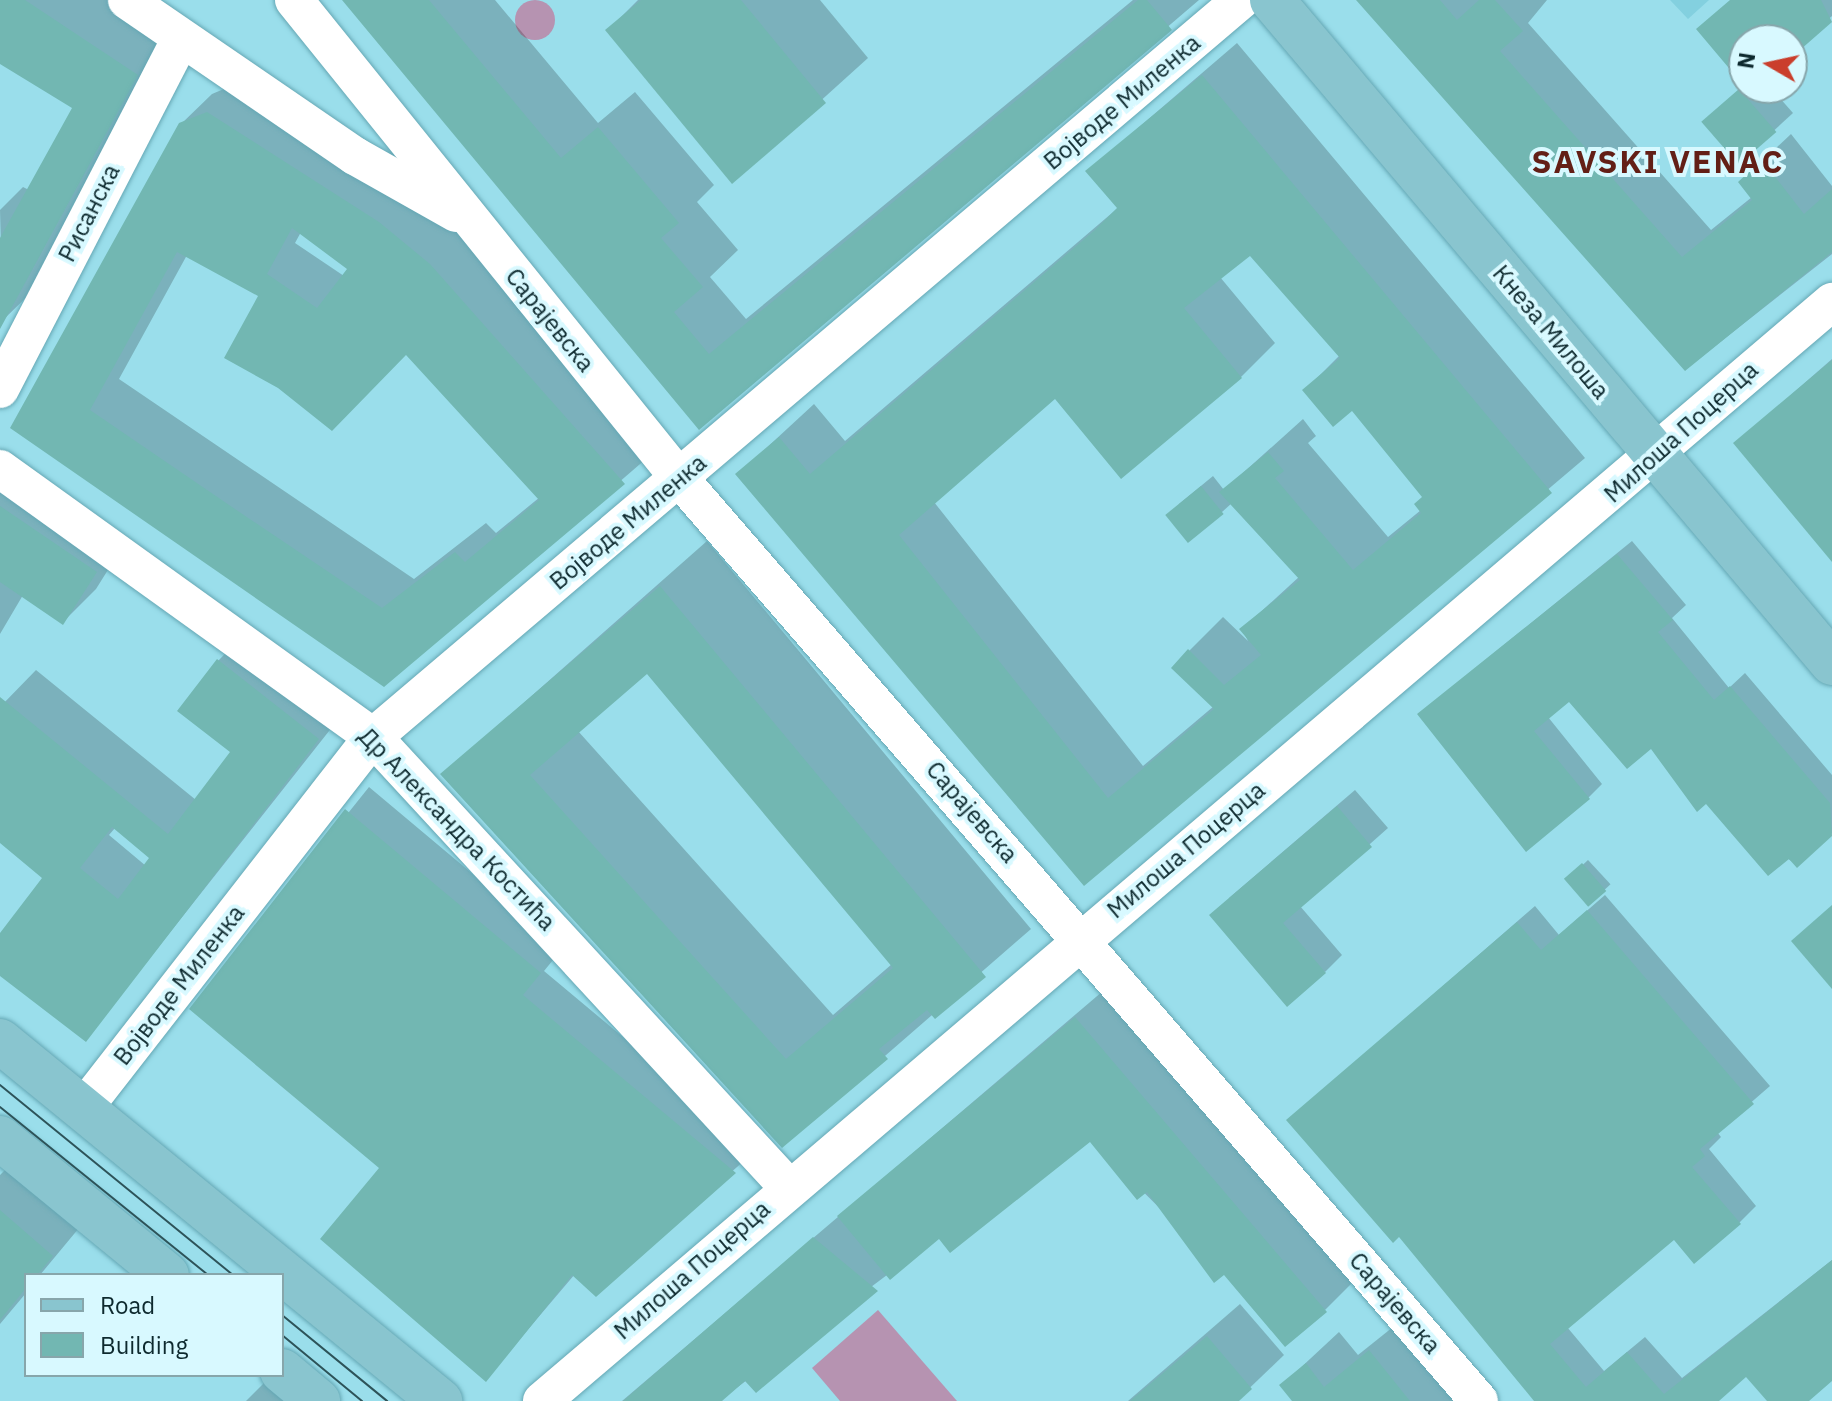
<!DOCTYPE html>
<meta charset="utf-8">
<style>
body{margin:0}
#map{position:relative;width:1832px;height:1401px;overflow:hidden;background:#9adeeb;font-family:"IBM Plex Sans",sans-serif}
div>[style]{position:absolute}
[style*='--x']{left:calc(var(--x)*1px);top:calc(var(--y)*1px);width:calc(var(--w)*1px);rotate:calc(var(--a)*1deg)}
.built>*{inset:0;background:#83d0df}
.green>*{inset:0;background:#b693b1}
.round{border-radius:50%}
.shadow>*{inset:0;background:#0003;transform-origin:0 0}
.building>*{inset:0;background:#72b7b2;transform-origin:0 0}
.roads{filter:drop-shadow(0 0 2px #65a7b4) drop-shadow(0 0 2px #65a7b4)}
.minor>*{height:38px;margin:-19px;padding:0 19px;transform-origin:19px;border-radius:19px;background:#fff}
.major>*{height:44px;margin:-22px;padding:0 22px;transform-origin:22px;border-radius:22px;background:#89c5cf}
.tram>*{height:2px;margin:-1px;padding:0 1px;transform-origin:1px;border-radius:1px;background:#2d5359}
span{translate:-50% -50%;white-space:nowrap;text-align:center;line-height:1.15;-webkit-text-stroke:8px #d8f9ff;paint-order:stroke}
.street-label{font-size:24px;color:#0d292e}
.district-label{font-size:32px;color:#631f16;font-weight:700;letter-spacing:2px}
.legend{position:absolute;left:24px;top:1273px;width:260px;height:104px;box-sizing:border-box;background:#d8f9ff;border:2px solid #87a6ab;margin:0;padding:10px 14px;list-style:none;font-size:24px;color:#0d292e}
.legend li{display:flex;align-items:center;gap:16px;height:40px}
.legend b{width:40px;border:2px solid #87a6ab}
.north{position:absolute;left:1728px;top:24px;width:80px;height:80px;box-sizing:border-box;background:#d8f9ff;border:2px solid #87a6ab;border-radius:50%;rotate:279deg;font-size:22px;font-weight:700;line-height:32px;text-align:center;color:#0d292e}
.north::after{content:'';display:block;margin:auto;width:28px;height:36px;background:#ca3e2c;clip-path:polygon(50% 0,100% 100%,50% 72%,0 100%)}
</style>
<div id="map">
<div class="built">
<i style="clip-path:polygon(1670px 0,1709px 0,1688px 19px)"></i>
</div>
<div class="green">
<i class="round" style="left:515px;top:0;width:40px;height:40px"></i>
<i style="clip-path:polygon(878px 1310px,957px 1401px,840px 1401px,812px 1368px)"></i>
</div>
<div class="shadow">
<i style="clip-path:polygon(0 0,113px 0,173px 38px,40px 284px,3px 320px,0 210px,23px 187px,29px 190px,75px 108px,0 62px)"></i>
<i style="clip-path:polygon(350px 0,495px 0,598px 123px,635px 92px,714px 185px,697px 202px,738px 250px,710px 277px,746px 319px,1133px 0,1199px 0,700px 427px)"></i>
<i style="clip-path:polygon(638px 0,820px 0,868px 58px,732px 181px,608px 30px)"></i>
<i style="clip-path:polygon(1359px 0,1547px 0,1528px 23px,1711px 230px,1752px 197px,1740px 182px,1791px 134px,1832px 186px,1832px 254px,1686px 369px)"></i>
<i style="clip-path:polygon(1730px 0,1832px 0,1832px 16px,1792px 52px,1792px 40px,1744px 40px,1744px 82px)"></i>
<i style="clip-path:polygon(evenodd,1237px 43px,1585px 458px,1084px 883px,738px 474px,814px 404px,845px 441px,1119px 207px,1088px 171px,1237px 43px,1250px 253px,1340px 355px,1305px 390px,1352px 408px,1424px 496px,1421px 510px,1388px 537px,1308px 443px,1316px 436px,1303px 419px,1224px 490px,1213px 476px,1179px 504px,1222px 512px,1232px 503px,1300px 576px,1242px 629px,1248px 641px,1223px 617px,1189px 651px,1214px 706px,1143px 766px,934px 502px,1056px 396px,1241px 377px,1275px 343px,1220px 277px,1250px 253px)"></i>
<i style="clip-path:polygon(evenodd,238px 83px,459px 234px,654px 452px,384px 685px,13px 427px,181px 124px,212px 94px,238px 83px,301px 232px,349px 268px,344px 276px,295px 243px,301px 232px,238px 83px,187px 255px,261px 295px,406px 353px,540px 497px,496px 533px,486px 523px,414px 579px,119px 379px,187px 255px)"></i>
<i style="clip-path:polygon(1744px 86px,1771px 88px,1793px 113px,1740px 162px,1722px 105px)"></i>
<i style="clip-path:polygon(1832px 359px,1832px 559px,1736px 443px)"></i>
<i style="clip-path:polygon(0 486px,128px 538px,96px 589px,63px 622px,23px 595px,0 634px)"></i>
<i style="clip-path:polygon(evenodd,707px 541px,1031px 929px,786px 1142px,443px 774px,707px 541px,648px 671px,892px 964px,833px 1015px,578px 731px,648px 671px)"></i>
<i style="clip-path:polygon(1632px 541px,1686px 605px,1672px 618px,1729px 688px,1745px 673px,1832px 775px,1832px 833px,1797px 865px,1706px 801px,1651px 746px,1570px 700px,1548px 717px,1602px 784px,1588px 798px,1419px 714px)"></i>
<i style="clip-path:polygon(evenodd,249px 629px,348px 707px,85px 1040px,0 974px,0 936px,45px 877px,0 841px,0 707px,36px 670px,196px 800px,233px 752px,218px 661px,249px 629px,115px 828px,152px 858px,146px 866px,109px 835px,115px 828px)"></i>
<i style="clip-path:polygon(369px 787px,562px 949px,544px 971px,757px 1149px,596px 1294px,575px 1274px,486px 1379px,382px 1167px,192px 1008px)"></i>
<i style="clip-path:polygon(1355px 790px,1388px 828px,1300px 906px,1342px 955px,1325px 972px,1229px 898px)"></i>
<i style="left:1588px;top:860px;width:33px;height:28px;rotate:47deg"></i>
<i style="clip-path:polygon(1605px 895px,1770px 1086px,1717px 1132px,1721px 1137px,1709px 1149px,1756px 1206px,1739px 1223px,1675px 1238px,1567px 1327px,1604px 1371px,1645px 1337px,1682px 1378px,1832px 1260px,1832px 1378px,1805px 1401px,1770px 1401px,1746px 1374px,1716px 1401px,1540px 1401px,1399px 1234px,1289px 1120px,1535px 906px,1559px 935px)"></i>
<i style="clip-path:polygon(1103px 991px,1353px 1282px,1325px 1310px,1224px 1272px,1091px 1140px,939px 1236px,719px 1401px,622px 1401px)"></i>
<i style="clip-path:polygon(14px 1161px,84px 1222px,40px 1275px,26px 1275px,26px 1293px,0 1324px,0 1175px)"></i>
<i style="clip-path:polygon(1240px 1304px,1284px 1355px,1236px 1401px,1128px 1401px)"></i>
<i style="clip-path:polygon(1403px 1319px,1473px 1401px,1294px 1401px,1282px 1385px,1339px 1332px,1358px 1355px)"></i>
<i style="clip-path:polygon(271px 1376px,301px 1401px,246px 1401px)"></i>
</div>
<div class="building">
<i style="clip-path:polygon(0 0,25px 0,138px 75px,0 329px,0 238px,72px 108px,0 64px)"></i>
<i style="clip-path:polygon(342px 0,429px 0,561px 158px,598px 127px,679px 223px,661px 238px,703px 287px,674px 312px,709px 354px,1138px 0,1147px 0,1172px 30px,699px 430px)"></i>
<i style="clip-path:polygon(641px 0,741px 0,826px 103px,732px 184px,605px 30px)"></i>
<i style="clip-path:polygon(1356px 0,1440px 0,1457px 20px,1479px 0,1495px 0,1523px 31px,1500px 51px,1682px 257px,1752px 200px,1738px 182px,1762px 160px,1804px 214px,1832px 189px,1832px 252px,1685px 371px)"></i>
<i style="clip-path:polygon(1730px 0,1821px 0,1832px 22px,1792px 57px,1792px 40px,1744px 40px,1744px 86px,1696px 29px)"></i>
<i style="clip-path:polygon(evenodd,1202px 75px,1552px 493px,1084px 886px,735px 474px,779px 437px,810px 474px,1095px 230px,1117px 208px,1085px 171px,1202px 75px,1250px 256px,1340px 358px,1302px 390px,1333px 427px,1352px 411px,1422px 497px,1414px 504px,1421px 513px,1353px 570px,1275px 478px,1284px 471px,1268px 452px,1219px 492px,1300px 580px,1239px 629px,1261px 655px,1224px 685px,1188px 649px,1171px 668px,1214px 709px,1108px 798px,899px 535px,1055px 399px,1121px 479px,1242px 378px,1184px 308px,1250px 256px)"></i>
<i style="left:1739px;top:89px;width:57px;height:50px;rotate:49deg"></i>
<i style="clip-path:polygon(evenodd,207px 112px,379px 222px,430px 264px,625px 484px,384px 687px,10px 428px,179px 123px,207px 112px,292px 228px,347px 269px,317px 308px,267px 274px,292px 228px,207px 112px,177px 252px,258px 296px,224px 358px,278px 388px,332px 431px,406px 355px,539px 500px,465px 562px,455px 552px,382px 608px,232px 507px,90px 410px,177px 252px)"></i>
<i style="clip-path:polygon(1832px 360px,1832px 562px,1733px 443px)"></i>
<i style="left:1201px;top:486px;width:36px;height:46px;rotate:51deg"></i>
<i style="clip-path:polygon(0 506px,97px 572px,63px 625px,0 582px)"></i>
<i style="clip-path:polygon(1617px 554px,1673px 620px,1658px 632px,1714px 700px,1730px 686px,1830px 803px,1832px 836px,1797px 868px,1789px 859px,1768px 876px,1706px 804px,1697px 812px,1651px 749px,1627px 769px,1569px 702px,1534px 731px,1590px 799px,1526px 852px,1417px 714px)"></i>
<i style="clip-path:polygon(evenodd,660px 586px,986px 977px,935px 1019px,927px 1010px,879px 1049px,888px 1059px,782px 1148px,440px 774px,660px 586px,647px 674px,893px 968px,786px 1059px,530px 775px,647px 674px)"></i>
<i style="clip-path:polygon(evenodd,217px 659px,319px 739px,86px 1042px,0 976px,0 933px,42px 878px,0 843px,0 697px,168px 834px,230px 752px,177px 711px,217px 659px,112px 827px,149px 858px,118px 899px,80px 868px,112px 827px)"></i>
<i style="clip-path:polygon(1337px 806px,1372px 847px,1283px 923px,1326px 973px,1287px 1007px,1209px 915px)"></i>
<i style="clip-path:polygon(345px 809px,541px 973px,523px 995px,736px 1173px,596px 1297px,572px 1275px,486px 1382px,320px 1239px,379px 1168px,189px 1009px)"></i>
<i style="left:1582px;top:863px;width:37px;height:24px;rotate:49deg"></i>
<i style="clip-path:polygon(1832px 905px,1832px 989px,1791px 941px)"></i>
<i style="clip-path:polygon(1587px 910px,1754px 1104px,1700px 1149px,1705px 1156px,1692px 1167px,1741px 1224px,1694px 1264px,1674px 1240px,1550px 1344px,1586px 1387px,1627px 1352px,1664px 1394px,1832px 1260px,1832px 1381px,1809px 1401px,1767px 1401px,1746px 1377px,1719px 1401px,1534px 1401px,1399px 1237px,1393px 1243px,1286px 1120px,1517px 922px,1541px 950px)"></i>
<i style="clip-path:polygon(1075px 1017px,1327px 1312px,1285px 1347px,1224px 1275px,1214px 1283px,1147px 1192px,1137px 1200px,1090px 1142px,950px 1253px,939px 1239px,890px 1280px,837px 1216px)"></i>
<i style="clip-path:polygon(0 1210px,53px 1256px,37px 1275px,26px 1275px,26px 1288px,0 1320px)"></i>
<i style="clip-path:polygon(813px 1237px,878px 1291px,756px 1393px,745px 1381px,722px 1401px,623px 1401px)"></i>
<i style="clip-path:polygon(1207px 1336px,1252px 1389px,1239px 1401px,1130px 1401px)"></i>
<i style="clip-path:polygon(1369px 1350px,1410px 1401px,1292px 1401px,1279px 1385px,1306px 1363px,1324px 1387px)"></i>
</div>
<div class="roads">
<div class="minor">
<i style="--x:127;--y:0;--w:276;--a:34.4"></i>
<i style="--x:355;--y:156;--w:116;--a:29.4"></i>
<i style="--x:294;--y:0;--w:615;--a:51.14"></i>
<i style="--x:680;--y:479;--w:1220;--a:49.09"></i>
<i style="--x:0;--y:389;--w:394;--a:-62.7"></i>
<i style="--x:0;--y:469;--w:459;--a:35.7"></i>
<i style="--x:373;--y:737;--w:611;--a:47.32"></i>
<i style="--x:83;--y:1109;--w:472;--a:-52.1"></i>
<i style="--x:373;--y:737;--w:1139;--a:-40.33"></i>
<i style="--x:542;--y:1401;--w:1695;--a:-40.43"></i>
</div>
<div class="major">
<i style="--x:1272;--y:0;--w:868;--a:49.81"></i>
<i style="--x:0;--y:1041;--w:569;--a:39.29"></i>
<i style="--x:0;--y:1138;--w:216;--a:39.4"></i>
<i style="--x:282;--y:1371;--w:47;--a:39.8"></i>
</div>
</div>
<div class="tram">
<i style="--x:0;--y:1085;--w:301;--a:39.2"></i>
<i style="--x:0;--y:1107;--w:267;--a:38.9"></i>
<i style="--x:282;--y:1315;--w:136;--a:39.3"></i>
<i style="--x:282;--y:1335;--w:104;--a:39.5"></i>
</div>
<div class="street-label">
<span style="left:1122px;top:102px;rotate:-40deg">Војводе Миленка</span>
<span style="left:89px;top:213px;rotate:-63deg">Рисанска</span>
<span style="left:550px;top:320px;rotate:51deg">Сарајевска</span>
<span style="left:1551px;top:332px;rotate:50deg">Кнеза Милоша</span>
<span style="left:1681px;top:432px;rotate:-42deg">Милоша Поцерца</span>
<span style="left:628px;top:522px;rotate:-40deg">Војводе Миленка</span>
<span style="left:972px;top:812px;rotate:49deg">Сарајевска</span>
<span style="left:457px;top:829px;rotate:46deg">Др Александра Костића</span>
<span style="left:1186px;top:850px;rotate:-40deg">Милоша Поцерца</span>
<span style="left:179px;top:985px;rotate:-52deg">Војводе Миленка</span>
<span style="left:692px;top:1270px;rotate:-41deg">Милоша Поцерца</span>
<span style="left:1395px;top:1303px;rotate:49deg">Сарајевска</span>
</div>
<div class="district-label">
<span style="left:1658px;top:161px">SAVSKI VENAC</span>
</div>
<ul class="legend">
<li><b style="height:10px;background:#89c5cf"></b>Road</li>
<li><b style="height:22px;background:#72b7b2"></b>Building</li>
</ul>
<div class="north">N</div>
</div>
